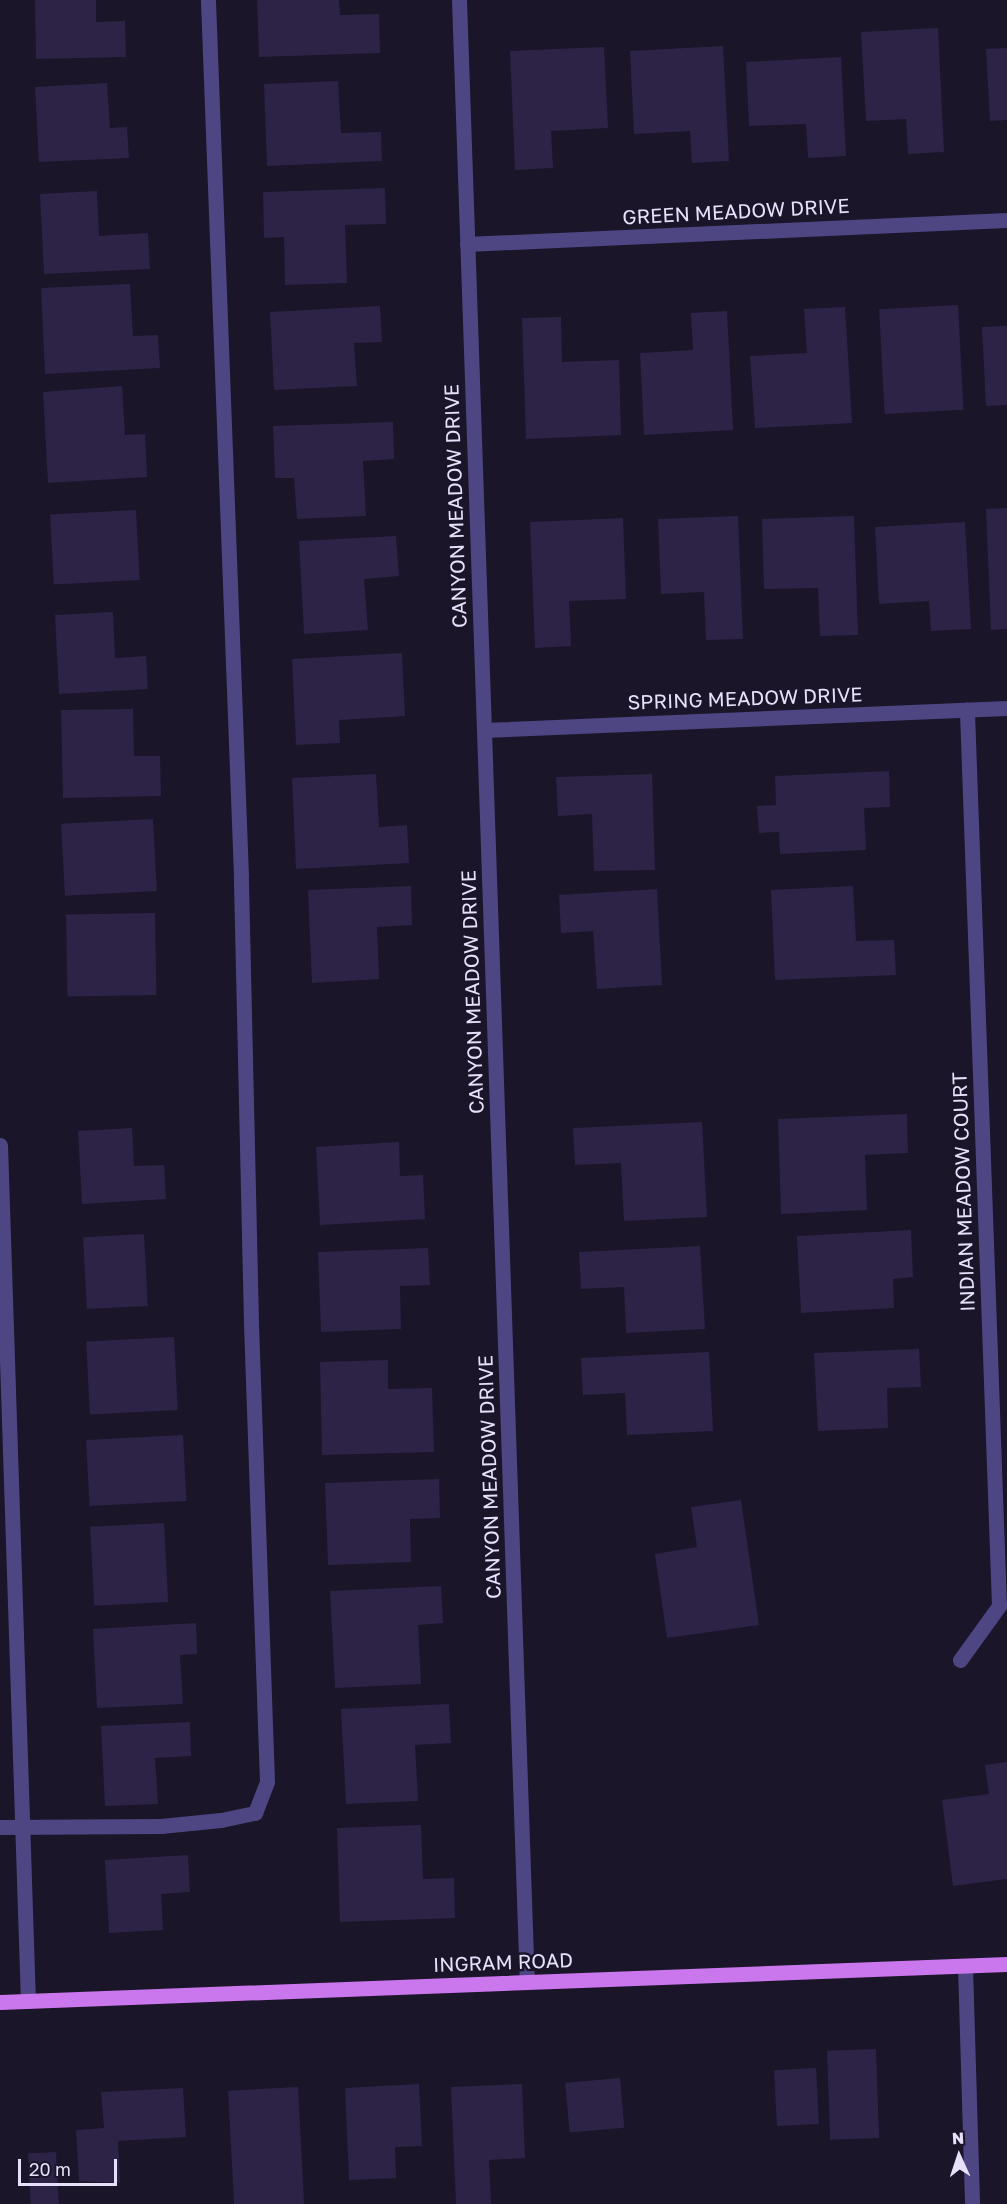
<!DOCTYPE html>
<style>
body{margin:0}
#map{position:relative;width:1007px;height:2204px;overflow:hidden;background:#1a1529;font-family:"Golos Text",sans-serif}
div>[style]{position:absolute}
[style*='--x']{left:calc(var(--x)*1px);top:calc(var(--y)*1px);width:calc(var(--w)*1px);rotate:calc(var(--a)*1deg)}
.building>*{inset:0;background:#2d2347;transform-origin:0 0}
.minor>*{height:15px;margin:-7.5px;padding:0 7.5px;transform-origin:7.5px;border-radius:7.5px;background:#4d4682}
.major>*{height:15px;margin:-7.5px;padding:0 7.5px;transform-origin:7.5px;border-radius:7.5px;background:#ca76ed}
span{translate:-50% -50%;white-space:nowrap;text-align:center;line-height:1.15;-webkit-text-stroke:5px #1a1529;paint-order:stroke}
.street-label{font-size:20px;color:#e6e0fb}
.north{position:absolute;left:929px;top:2126px;width:60px;height:60px;-webkit-text-stroke:4px #1a1529;paint-order:stroke;rotate:357deg;font-size:16px;font-weight:700;line-height:24px;text-align:center;color:#e6e0fb}
.north::after{content:'';display:block;margin:auto;width:21px;height:27px;background:#e6e0fb;clip-path:polygon(50% 0,100% 100%,50% 72%,0 100%)}
.scale{position:absolute;left:18px;top:2159px;width:99px;height:27px;box-sizing:border-box;border:3px solid #e6e0fb;border-top:0;padding-left:8px;font-size:18px;line-height:21px;white-space:nowrap;color:#e6e0fb;-webkit-text-stroke:4px #1a1529;paint-order:stroke}
</style>
<div id="map">
<div class="building">
<i style="clip-path:polygon(35px 0,96px 0,96px 22px,125px 21px,126px 57px,36px 59px)"></i>
<i style="clip-path:polygon(257px 0,339px 0,340px 15px,379px 14px,380px 53px,259px 57px)"></i>
<i style="clip-path:polygon(938px 28px,944px 152px,908px 154px,906px 119px,866px 121px,861px 32px)"></i>
<i style="clip-path:polygon(723px 46px,729px 161px,692px 163px,690px 131px,634px 134px,630px 51px)"></i>
<i style="clip-path:polygon(604px 47px,608px 128px,551px 131px,553px 168px,515px 170px,510px 51px)"></i>
<i style="clip-path:polygon(1007px 48px,1007px 120px,990px 121px,986px 49px)"></i>
<i style="clip-path:polygon(841px 57px,846px 156px,808px 158px,806px 124px,749px 126px,746px 62px)"></i>
<i style="clip-path:polygon(338px 81px,341px 133px,381px 132px,382px 161px,267px 166px,264px 84px)"></i>
<i style="clip-path:polygon(107px 83px,110px 128px,127px 127px,129px 158px,39px 162px,35px 87px)"></i>
<i style="clip-path:polygon(385px 188px,386px 224px,345px 225px,347px 283px,285px 285px,284px 237px,264px 238px,263px 192px)"></i>
<i style="clip-path:polygon(97px 191px,99px 236px,148px 233px,150px 269px,44px 274px,40px 194px)"></i>
<i style="clip-path:polygon(130px 284px,133px 336px,158px 335px,160px 368px,45px 374px,41px 288px)"></i>
<i style="left:958px;top:305px;width:105px;height:79px;rotate:87deg"></i>
<i style="clip-path:polygon(380px 306px,382px 342px,354px 343px,357px 386px,274px 390px,270px 312px)"></i>
<i style="clip-path:polygon(845px 307px,852px 423px,755px 428px,750px 356px,807px 353px,804px 309px)"></i>
<i style="clip-path:polygon(727px 311px,733px 430px,644px 435px,640px 353px,693px 350px,691px 313px)"></i>
<i style="clip-path:polygon(561px 317px,562px 362px,619px 360px,621px 435px,526px 439px,522px 318px)"></i>
<i style="clip-path:polygon(1007px 326px,1007px 405px,986px 406px,982px 327px)"></i>
<i style="clip-path:polygon(122px 386px,125px 435px,145px 434px,147px 477px,48px 483px,43px 392px)"></i>
<i style="clip-path:polygon(393px 422px,394px 459px,363px 461px,366px 516px,297px 519px,294px 478px,275px 478px,273px 426px)"></i>
<i style="clip-path:polygon(1007px 508px,1007px 629px,991px 630px,986px 509px)"></i>
<i style="left:136px;top:510px;width:70px;height:86px;rotate:87deg"></i>
<i style="clip-path:polygon(738px 516px,743px 639px,706px 640px,704px 592px,661px 594px,658px 519px)"></i>
<i style="clip-path:polygon(854px 516px,858px 635px,820px 636px,818px 588px,764px 589px,762px 519px)"></i>
<i style="clip-path:polygon(623px 518px,626px 599px,569px 601px,571px 646px,535px 648px,530px 522px)"></i>
<i style="clip-path:polygon(965px 522px,971px 629px,931px 631px,929px 601px,879px 604px,875px 527px)"></i>
<i style="clip-path:polygon(396px 536px,399px 576px,364px 579px,368px 630px,304px 634px,299px 541px)"></i>
<i style="clip-path:polygon(113px 612px,115px 658px,146px 656px,148px 689px,59px 694px,55px 615px)"></i>
<i style="clip-path:polygon(402px 653px,405px 716px,339px 720px,340px 743px,296px 745px,292px 659px)"></i>
<i style="clip-path:polygon(133px 709px,134px 756px,160px 756px,161px 796px,63px 798px,61px 710px)"></i>
<i style="clip-path:polygon(889px 771px,890px 807px,864px 808px,866px 850px,780px 854px,779px 832px,759px 833px,757px 806px,776px 805px,775px 776px)"></i>
<i style="clip-path:polygon(376px 774px,379px 827px,407px 825px,409px 863px,296px 869px,292px 778px)"></i>
<i style="clip-path:polygon(652px 774px,655px 870px,594px 871px,592px 814px,558px 816px,556px 777px)"></i>
<i style="left:153px;top:819px;width:72px;height:92px;rotate:87deg"></i>
<i style="clip-path:polygon(411px 886px,412px 925px,377px 927px,379px 979px,312px 983px,308px 890px)"></i>
<i style="clip-path:polygon(853px 886px,856px 941px,894px 940px,896px 975px,775px 980px,771px 890px)"></i>
<i style="clip-path:polygon(657px 889px,662px 985px,597px 989px,593px 931px,561px 933px,559px 895px)"></i>
<i style="left:155px;top:913px;width:82px;height:89px;rotate:89deg"></i>
<i style="clip-path:polygon(907px 1114px,908px 1153px,865px 1155px,867px 1210px,781px 1214px,778px 1119px)"></i>
<i style="clip-path:polygon(702px 1122px,707px 1217px,624px 1221px,621px 1163px,575px 1165px,573px 1128px)"></i>
<i style="clip-path:polygon(132px 1128px,134px 1166px,164px 1165px,166px 1199px,82px 1204px,78px 1131px)"></i>
<i style="clip-path:polygon(399px 1142px,400px 1176px,423px 1175px,425px 1219px,320px 1225px,316px 1147px)"></i>
<i style="clip-path:polygon(911px 1230px,913px 1277px,893px 1279px,894px 1308px,801px 1313px,797px 1236px)"></i>
<i style="left:144px;top:1234px;width:72px;height:61px;rotate:87deg"></i>
<i style="clip-path:polygon(700px 1246px,705px 1329px,626px 1333px,624px 1287px,581px 1289px,579px 1252px)"></i>
<i style="clip-path:polygon(428px 1248px,430px 1285px,400px 1286px,401px 1329px,321px 1332px,318px 1252px)"></i>
<i style="left:174px;top:1337px;width:73px;height:88px;rotate:87deg"></i>
<i style="clip-path:polygon(919px 1349px,921px 1387px,887px 1388px,888px 1428px,818px 1431px,814px 1353px)"></i>
<i style="clip-path:polygon(709px 1352px,713px 1431px,627px 1435px,625px 1393px,583px 1395px,581px 1358px)"></i>
<i style="clip-path:polygon(388px 1360px,388px 1389px,432px 1388px,434px 1452px,322px 1455px,320px 1362px)"></i>
<i style="left:183px;top:1435px;width:66px;height:97px;rotate:87deg"></i>
<i style="clip-path:polygon(439px 1479px,440px 1518px,410px 1519px,411px 1562px,328px 1565px,325px 1483px)"></i>
<i style="clip-path:polygon(741px 1500px,759px 1625px,667px 1638px,655px 1554px,697px 1547px,691px 1507px)"></i>
<i style="left:164px;top:1523px;width:79px;height:74px;rotate:87deg"></i>
<i style="clip-path:polygon(441px 1586px,443px 1623px,418px 1625px,421px 1684px,335px 1688px,330px 1591px)"></i>
<i style="clip-path:polygon(196px 1623px,197px 1654px,180px 1655px,183px 1704px,97px 1708px,93px 1629px)"></i>
<i style="clip-path:polygon(449px 1704px,451px 1743px,415px 1745px,418px 1801px,346px 1804px,341px 1709px)"></i>
<i style="clip-path:polygon(190px 1722px,191px 1756px,155px 1758px,158px 1804px,105px 1806px,101px 1726px)"></i>
<i style="clip-path:polygon(1007px 1762px,1007px 1879px,953px 1886px,942px 1800px,989px 1794px,985px 1765px)"></i>
<i style="clip-path:polygon(421px 1825px,423px 1879px,454px 1878px,455px 1918px,340px 1922px,337px 1828px)"></i>
<i style="clip-path:polygon(188px 1855px,190px 1892px,161px 1894px,163px 1930px,109px 1933px,105px 1860px)"></i>
<i style="left:876px;top:2049px;width:89px;height:49px;rotate:88deg"></i>
<i style="left:816px;top:2068px;width:56px;height:42px;rotate:87deg"></i>
<i style="left:620px;top:2078px;width:50px;height:55px;rotate:85deg"></i>
<i style="clip-path:polygon(419px 2084px,422px 2146px,395px 2147px,396px 2178px,349px 2180px,345px 2088px)"></i>
<i style="clip-path:polygon(522px 2084px,525px 2158px,489px 2160px,491px 2204px,456px 2204px,451px 2087px)"></i>
<i style="left:298px;top:2087px;width:117px;height:70px;rotate:87deg"></i>
<i style="clip-path:polygon(183px 2088px,186px 2137px,118px 2141px,120px 2183px,79px 2181px,76px 2130px,104px 2128px,101px 2092px)"></i>
<i style="left:56px;top:2152px;width:52px;height:28px;rotate:87deg"></i>
</div>
<div class="minor">
<i style="--x:459;--y:0;--w:1983;--a:88.04"></i>
<i style="--x:467;--y:244;--w:541;--a:-2.54"></i>
<i style="--x:484;--y:730;--w:523;--a:-2.41"></i>
<i style="--x:0;--y:1145;--w:856;--a:88.13"></i>
<i style="--x:960;--y:1660;--w:67;--a:-54.2"></i>
<i style="--x:999;--y:1606;--w:897;--a:-92.05"></i>
<i style="--x:0;--y:1827;--w:161;--a:-0.4"></i>
<i style="--x:161;--y:1826;--w:60;--a:-5.7"></i>
<i style="--x:221;--y:1820;--w:35;--a:-12"></i>
<i style="--x:255;--y:1813;--w:33;--a:-69"></i>
<i style="--x:267;--y:1782;--w:459;--a:-92"></i>
<i style="--x:251;--y:1323;--w:447;--a:-91.3"></i>
<i style="--x:241;--y:876;--w:877;--a:-92.16"></i>
<i style="--x:965;--y:1966;--w:238;--a:88.3"></i>
</div>
<div class="major">
<i style="--x:0;--y:2002;--w:1008;--a:-2.16"></i>
</div>
<div class="street-label">
<span style="left:736px;top:211px;rotate:-3deg">GREEN MEADOW DRIVE</span>
<span style="left:455px;top:506px;rotate:-92deg">CANYON MEADOW DRIVE</span>
<span style="left:745px;top:698px;rotate:-2deg">SPRING MEADOW DRIVE</span>
<span style="left:472px;top:992px;rotate:-92deg">CANYON MEADOW DRIVE</span>
<span style="left:963px;top:1192px;rotate:-92deg">INDIAN MEADOW COURT</span>
<span style="left:489px;top:1477px;rotate:-92deg">CANYON MEADOW DRIVE</span>
<span style="left:503px;top:1962px;rotate:-2deg">INGRAM ROAD</span>
</div>
<div class="north">N</div>
<div class="scale">20 m</div>
</div>
